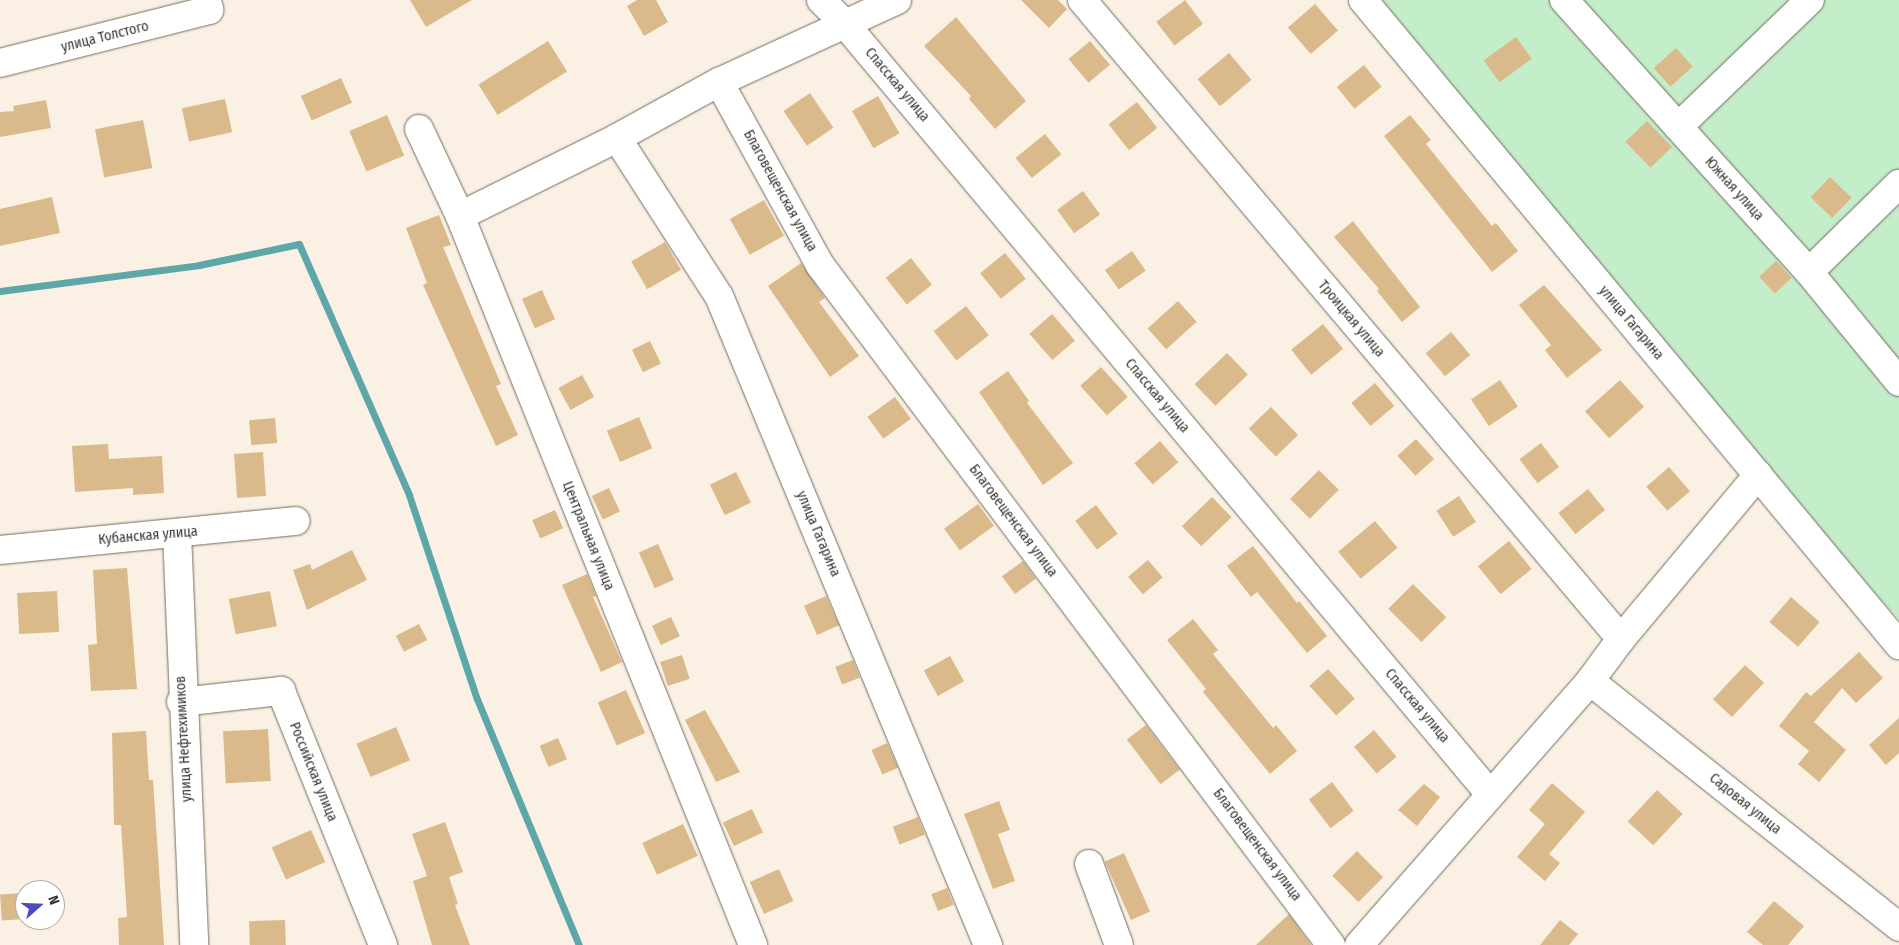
<!DOCTYPE html>
<meta charset="utf-8">
<style>
body{margin:0}
#map{position:relative;width:1899px;height:945px;overflow:hidden;background:#faf1e4;font-family:"Fira Sans Condensed",sans-serif}
div>[style]{position:absolute}
[style*='--x']{left:calc(var(--x)*1px);top:calc(var(--y)*1px);width:calc(var(--w)*1px);rotate:calc(var(--a)*1deg)}
.green>*{inset:0;background:#c4edc9}
.stream>*{height:7px;margin:-3.5px;padding:0 3.5px;transform-origin:3.5px;border-radius:3.5px;background:#5ea7a9}
.building>*{inset:0;background:#daba8a;transform-origin:0 0}
.roads{filter:drop-shadow(0 0 1px #736b5f) drop-shadow(0 0 1px #736b5f)}
.minor>*{height:28px;margin:-14px;padding:0 14px;transform-origin:14px;border-radius:14px;background:#fff}
span{translate:-50% -50%;white-space:nowrap;text-align:center;line-height:1.15;-webkit-text-stroke:4.5px #fff;paint-order:stroke}
.street-label{font-size:14px;color:#383530}
.north{position:absolute;left:15px;top:880px;width:50px;height:50px;box-sizing:border-box;background:#fff;border:1px solid #afaeac;border-radius:50%;rotate:70deg;font-size:14px;font-weight:700;line-height:20px;text-align:center;color:#383530}
.north::after{content:'';display:block;margin:auto;width:18px;height:22px;background:#504ac1;clip-path:polygon(50% 0,100% 100%,50% 72%,0 100%)}
</style>
<div id="map">
<div class="green">
<i style="clip-path:polygon(1372px 0,1899px 0,1899px 619px,1870px 589px)"></i>
</div>
<div class="stream">
<i style="--x:0;--y:291;--w:201;--a:-7.4"></i>
<i style="--x:199;--y:265;--w:102;--a:-11.9"></i>
<i style="--x:299;--y:244;--w:274;--a:66.3"></i>
<i style="--x:409;--y:495;--w:215;--a:71.6"></i>
<i style="--x:477;--y:699;--w:266;--a:67.5"></i>
</div>
<div class="building">
<i style="clip-path:polygon(410px 0,472px 0,426px 27px)"></i>
<i style="clip-path:polygon(637px 0,656px 0,668px 22px,644px 36px,627px 6px)"></i>
<i style="clip-path:polygon(1021px 0,1058px 0,1067px 9px,1049px 28px)"></i>
<i style="left:1185px;top:0;width:30px;height:36px;rotate:53deg"></i>
<i style="left:1315px;top:4px;width:35px;height:36px;rotate:49deg"></i>
<i style="clip-path:polygon(956px 17px,1026px 101px,995px 129px,969px 99px,971px 96px,924px 46px)"></i>
<i style="left:1516px;top:37px;width:27px;height:40px;rotate:54deg"></i>
<i style="left:548px;top:41px;width:36px;height:82px;rotate:58deg"></i>
<i style="left:1090px;top:41px;width:31px;height:28px;rotate:50deg"></i>
<i style="left:1676px;top:48px;width:25px;height:30px;rotate:48deg"></i>
<i style="left:1229px;top:53px;width:35px;height:41px;rotate:50deg"></i>
<i style="left:1364px;top:65px;width:28px;height:35px;rotate:51deg"></i>
<i style="left:341px;top:78px;width:27px;height:44px;rotate:66deg"></i>
<i style="left:810px;top:93px;width:42px;height:32px;rotate:56deg"></i>
<i style="left:878px;top:96px;width:43px;height:30px;rotate:60deg"></i>
<i style="left:225px;top:99px;width:34px;height:44px;rotate:78deg"></i>
<i style="clip-path:polygon(46px 100px,51px 128px,0 137px,0 112px,14px 111px,13px 106px)"></i>
<i style="left:1137px;top:102px;width:33px;height:36px;rotate:52deg"></i>
<i style="left:387px;top:115px;width:44px;height:41px;rotate:67deg"></i>
<i style="clip-path:polygon(1410px 115px,1431px 140px,1426px 144px,1492px 226px,1496px 223px,1518px 251px,1492px 272px,1384px 136px)"></i>
<i style="left:143px;top:120px;width:49px;height:49px;rotate:79deg"></i>
<i style="left:1647px;top:121px;width:36px;height:30px;rotate:46deg"></i>
<i style="left:1045px;top:134px;width:26px;height:38px;rotate:51deg"></i>
<i style="left:1830px;top:177px;width:30px;height:28px;rotate:44deg"></i>
<i style="left:1083px;top:191px;width:29px;height:32px;rotate:54deg"></i>
<i style="clip-path:polygon(52px 197px,60px 233px,0 246px,0 209px)"></i>
<i style="left:764px;top:200px;width:41px;height:39px;rotate:61deg"></i>
<i style="clip-path:polygon(439px 215px,451px 245px,443px 247px,501px 384px,496px 386px,518px 435px,496px 446px,423px 285px,427px 283px,406px 228px)"></i>
<i style="clip-path:polygon(1353px 221px,1420px 307px,1402px 322px,1377px 291px,1379px 289px,1334px 237px)"></i>
<i style="left:665px;top:242px;width:32px;height:39px;rotate:60deg"></i>
<i style="left:1132px;top:251px;width:24px;height:33px;rotate:55deg"></i>
<i style="left:1005px;top:253px;width:33px;height:32px;rotate:51deg"></i>
<i style="left:911px;top:258px;width:34px;height:32px;rotate:52deg"></i>
<i style="left:1776px;top:261px;width:23px;height:23px;rotate:47deg"></i>
<i style="clip-path:polygon(801px 263px,825px 298px,819px 302px,859px 356px,830px 377px,768px 286px)"></i>
<i style="clip-path:polygon(1544px 285px,1602px 350px,1567px 378px,1545px 350px,1551px 345px,1519px 305px)"></i>
<i style="left:542px;top:290px;width:32px;height:22px;rotate:66deg"></i>
<i style="left:1178px;top:301px;width:28px;height:41px;rotate:48deg"></i>
<i style="left:966px;top:306px;width:37px;height:41px;rotate:52deg"></i>
<i style="left:1052px;top:314px;width:35px;height:30px;rotate:49deg"></i>
<i style="left:1323px;top:324px;width:32px;height:41px;rotate:51deg"></i>
<i style="left:1451px;top:332px;width:30px;height:33px;rotate:50deg"></i>
<i style="left:650px;top:341px;width:25px;height:20px;rotate:64deg"></i>
<i style="left:1227px;top:353px;width:30px;height:45px;rotate:46deg"></i>
<i style="left:1101px;top:367px;width:40px;height:28px;rotate:48deg"></i>
<i style="clip-path:polygon(1008px 371px,1029px 401px,1027px 403px,1073px 463px,1043px 485px,979px 392px)"></i>
<i style="left:582px;top:375px;width:25px;height:27px;rotate:61deg"></i>
<i style="left:1500px;top:380px;width:32px;height:35px;rotate:56deg"></i>
<i style="left:1620px;top:380px;width:36px;height:47px;rotate:48deg"></i>
<i style="left:1375px;top:383px;width:30px;height:31px;rotate:50deg"></i>
<i style="left:895px;top:397px;width:27px;height:34px;rotate:54deg"></i>
<i style="left:1271px;top:407px;width:39px;height:31px;rotate:46deg"></i>
<i style="left:639px;top:417px;width:34px;height:35px;rotate:67deg"></i>
<i style="left:275px;top:418px;width:25px;height:26px;rotate:85deg"></i>
<i style="left:1416px;top:439px;width:27px;height:25px;rotate:48deg"></i>
<i style="left:1160px;top:441px;width:28px;height:34px;rotate:49deg"></i>
<i style="left:1541px;top:443px;width:30px;height:27px;rotate:53deg"></i>
<i style="clip-path:polygon(108px 444px,109px 459px,162px 456px,164px 493px,133px 495px,133px 488px,75px 492px,72px 446px)"></i>
<i style="left:263px;top:452px;width:44px;height:29px;rotate:86deg"></i>
<i style="left:1669px;top:467px;width:32px;height:30px;rotate:49deg"></i>
<i style="left:1319px;top:470px;width:28px;height:41px;rotate:45deg"></i>
<i style="left:736px;top:472px;width:34px;height:29px;rotate:64deg"></i>
<i style="left:609px;top:488px;width:26px;height:19px;rotate:65deg"></i>
<i style="left:1588px;top:489px;width:27px;height:38px;rotate:51deg"></i>
<i style="left:1459px;top:496px;width:31px;height:27px;rotate:57deg"></i>
<i style="left:1212px;top:497px;width:28px;height:42px;rotate:46deg"></i>
<i style="left:978px;top:504px;width:27px;height:42px;rotate:54deg"></i>
<i style="left:1096px;top:505px;width:36px;height:26px;rotate:53deg"></i>
<i style="left:555px;top:510px;width:20px;height:25px;rotate:66deg"></i>
<i style="left:1375px;top:521px;width:35px;height:48px;rotate:50deg"></i>
<i style="left:1509px;top:541px;width:36px;height:40px;rotate:51deg"></i>
<i style="left:658px;top:544px;width:39px;height:21px;rotate:66deg"></i>
<i style="clip-path:polygon(1253px 546px,1297px 603px,1299px 601px,1327px 636px,1307px 653px,1257px 592px,1251px 597px,1227px 566px)"></i>
<i style="clip-path:polygon(352px 550px,367px 580px,307px 610px,293px 570px,310px 564px,312px 570px)"></i>
<i style="left:1148px;top:560px;width:23px;height:26px;rotate:50deg"></i>
<i style="left:1023px;top:561px;width:22px;height:26px;rotate:54deg"></i>
<i style="clip-path:polygon(127px 568px,137px 689px,91px 691px,88px 645px,97px 644px,93px 570px)"></i>
<i style="clip-path:polygon(587px 574px,596px 596px,593px 597px,622px 662px,601px 672px,562px 585px)"></i>
<i style="left:1413px;top:584px;width:47px;height:35px;rotate:45deg"></i>
<i style="left:57px;top:591px;width:41px;height:40px;rotate:87deg"></i>
<i style="left:270px;top:591px;width:36px;height:42px;rotate:79deg"></i>
<i style="left:826px;top:596px;width:32px;height:24px;rotate:66deg"></i>
<i style="left:1791px;top:597px;width:38px;height:33px;rotate:41deg"></i>
<i style="left:671px;top:617px;width:21px;height:21px;rotate:65deg"></i>
<i style="clip-path:polygon(1193px 619px,1218px 650px,1213px 654px,1273px 728px,1276px 725px,1297px 751px,1270px 774px,1203px 692px,1206px 689px,1167px 640px)"></i>
<i style="left:419px;top:624px;width:18px;height:26px;rotate:63deg"></i>
<i style="clip-path:polygon(1859px 652px,1883px 678px,1856px 703px,1842px 688px,1814px 722px,1846px 750px,1819px 782px,1798px 764px,1809px 751px,1779px 726px,1806px 692px,1811px 696px)"></i>
<i style="left:682px;top:655px;width:25px;height:23px;rotate:72deg"></i>
<i style="left:950px;top:656px;width:29px;height:30px;rotate:61deg"></i>
<i style="left:853px;top:660px;width:19px;height:19px;rotate:69deg"></i>
<i style="left:1745px;top:665px;width:26px;height:47px;rotate:43deg"></i>
<i style="left:1328px;top:669px;width:40px;height:25px;rotate:48deg"></i>
<i style="left:626px;top:690px;width:47px;height:31px;rotate:66deg"></i>
<i style="clip-path:polygon(705px 710px,740px 772px,716px 782px,685px 720px)"></i>
<i style="clip-path:polygon(1899px 718px,1899px 753px,1886px 765px,1869px 745px)"></i>
<i style="left:1146px;top:725px;width:56px;height:24px;rotate:53deg"></i>
<i style="left:396px;top:727px;width:36px;height:43px;rotate:67deg"></i>
<i style="left:268px;top:729px;width:52px;height:45px;rotate:87deg"></i>
<i style="left:1374px;top:730px;width:35px;height:26px;rotate:50deg"></i>
<i style="clip-path:polygon(146px 731px,149px 780px,153px 780px,164px 945px,119px 945px,118px 918px,127px 917px,121px 825px,114px 825px,112px 733px)"></i>
<i style="left:558px;top:738px;width:23px;height:20px;rotate:67deg"></i>
<i style="left:887px;top:743px;width:27px;height:17px;rotate:66deg"></i>
<i style="left:1332px;top:782px;width:36px;height:29px;rotate:53deg"></i>
<i style="clip-path:polygon(1552px 783px,1585px 812px,1549px 854px,1560px 863px,1545px 881px,1517px 857px,1545px 824px,1529px 810px)"></i>
<i style="clip-path:polygon(1424px 784px,1440px 797px,1417px 826px,1398px 810px)"></i>
<i style="left:1657px;top:790px;width:35px;height:43px;rotate:43deg"></i>
<i style="clip-path:polygon(999px 801px,1010px 830px,998px 834px,1015px 881px,993px 889px,964px 814px)"></i>
<i style="left:752px;top:809px;width:26px;height:32px;rotate:65deg"></i>
<i style="left:918px;top:817px;width:19px;height:27px;rotate:69deg"></i>
<i style="clip-path:polygon(445px 822px,463px 872px,449px 877px,458px 904px,455px 905px,470px 945px,432px 945px,413px 881px,427px 876px,412px 834px)"></i>
<i style="left:683px;top:824px;width:35px;height:45px;rotate:65deg"></i>
<i style="left:311px;top:830px;width:35px;height:43px;rotate:66deg"></i>
<i style="left:1357px;top:851px;width:37px;height:35px;rotate:45deg"></i>
<i style="left:1124px;top:853px;width:64px;height:21px;rotate:66deg"></i>
<i style="left:779px;top:869px;width:35px;height:32px;rotate:66deg"></i>
<i style="left:947px;top:888px;width:18px;height:17px;rotate:68deg"></i>
<i style="left:23px;top:893px;width:26px;height:23px;rotate:86deg"></i>
<i style="clip-path:polygon(1774px 901px,1804px 926px,1788px 945px,1763px 945px,1747px 932px)"></i>
<i style="clip-path:polygon(1289px 914px,1311px 945px,1256px 945px)"></i>
<i style="left:285px;top:920px;width:25px;height:36px;rotate:88deg"></i>
<i style="clip-path:polygon(1560px 920px,1578px 934px,1569px 945px,1540px 945px)"></i>
</div>
<div class="roads">
<div class="minor">
<i style="--x:821;--y:0;--w:34;--a:45"></i>
<i style="--x:845;--y:24;--w:1004;--a:50.05"></i>
<i style="--x:1082;--y:0;--w:836;--a:49.85"></i>
<i style="--x:1363;--y:0;--w:839;--a:50.27"></i>
<i style="--x:1564;--y:0;--w:366;--a:48"></i>
<i style="--x:1809;--y:272;--w:142;--a:50.7"></i>
<i style="--x:0;--y:63;--w:216;--a:-14.2"></i>
<i style="--x:209;--y:10;--w:10;--a:-101"></i>
<i style="--x:719;--y:82;--w:209;--a:61.1"></i>
<i style="--x:820;--y:265;--w:851;--a:53.08"></i>
<i style="--x:1678;--y:127;--w:183;--a:-43.9"></i>
<i style="--x:419;--y:129;--w:96;--a:64.8"></i>
<i style="--x:460;--y:216;--w:786;--a:68.1"></i>
<i style="--x:617;--y:138;--w:188;--a:57.2"></i>
<i style="--x:719;--y:296;--w:703;--a:67.49"></i>
<i style="--x:460;--y:216;--w:175;--a:-26.4"></i>
<i style="--x:617;--y:138;--w:116;--a:-28.8"></i>
<i style="--x:719;--y:82;--w:196;--a:-24.7"></i>
<i style="--x:1809;--y:272;--w:126;--a:-44.4"></i>
<i style="--x:177;--y:533;--w:412;--a:87.6"></i>
<i style="--x:0;--y:550;--w:297;--a:-5.6"></i>
<i style="--x:1590;--y:681;--w:395;--a:38.5"></i>
<i style="--x:181;--y:702;--w:101;--a:-6.3"></i>
<i style="--x:281;--y:691;--w:274;--a:68.1"></i>
<i style="--x:1089;--y:864;--w:86;--a:69.7"></i>
<i style="--x:1359;--y:945;--w:351;--a:-48.8"></i>
<i style="--x:1590;--y:681;--w:52;--a:-53.6"></i>
<i style="--x:1621;--y:639;--w:214;--a:-50.1"></i>
</div>
</div>
<div class="street-label">
<span style="left:105px;top:37px;rotate:-14deg">улица Толстого</span>
<span style="left:897px;top:85px;rotate:50deg">Спасская улица</span>
<span style="left:1734px;top:189px;rotate:48deg">Южная улица</span>
<span style="left:780px;top:191px;rotate:61deg">Благовещенская улица</span>
<span style="left:1351px;top:319px;rotate:50deg">Троицкая улица</span>
<span style="left:1631px;top:323px;rotate:50deg">улица Гагарина</span>
<span style="left:1157px;top:396px;rotate:50deg">Спасская улица</span>
<span style="left:1013px;top:521px;rotate:53deg">Благовещенская улица</span>
<span style="left:818px;top:534px;rotate:67deg">улица Гагарина</span>
<span style="left:148px;top:536px;rotate:-5deg">Кубанская улица</span>
<span style="left:588px;top:536px;rotate:68deg">Центральная улица</span>
<span style="left:1417px;top:706px;rotate:50deg">Спасская улица</span>
<span style="left:184px;top:739px;rotate:-93deg">улица Нефтехимиков</span>
<span style="left:313px;top:772px;rotate:68deg">Российская улица</span>
<span style="left:1745px;top:804px;rotate:39deg">Садовая улица</span>
<span style="left:1257px;top:845px;rotate:53deg">Благовещенская улица</span>
</div>
<div class="north">N</div>
</div>
